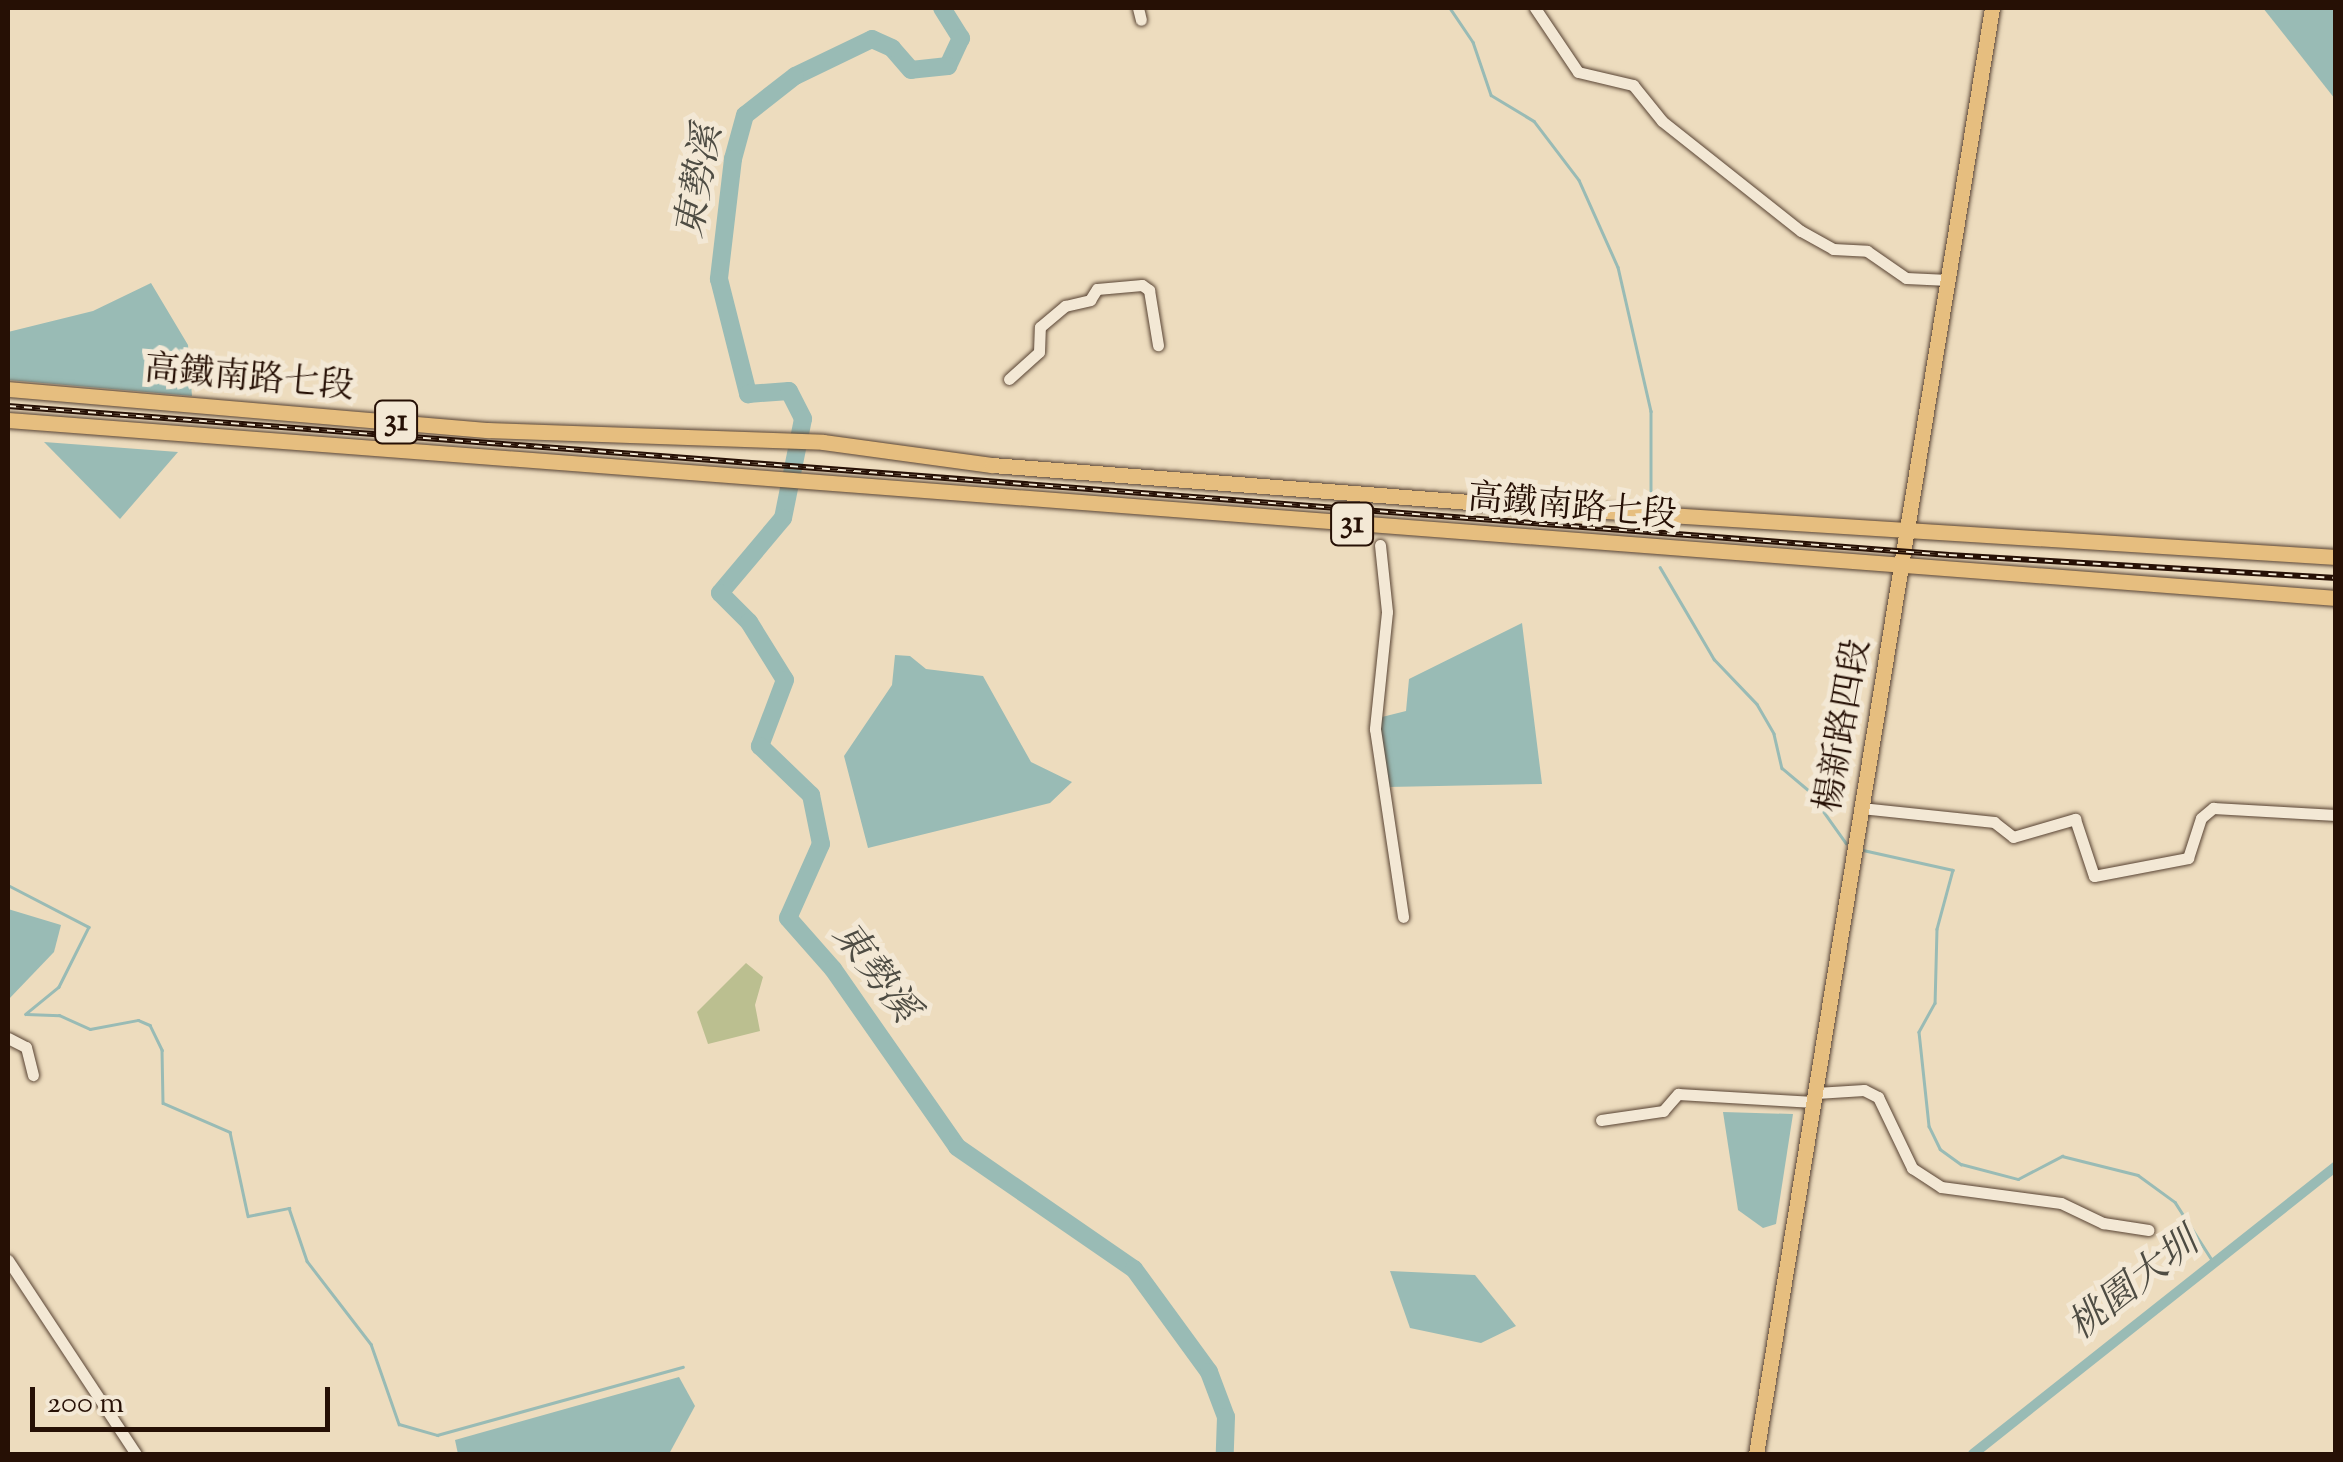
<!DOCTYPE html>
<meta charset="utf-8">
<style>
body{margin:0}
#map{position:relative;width:2343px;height:1462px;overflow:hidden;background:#eddcbe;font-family:"Sorts Mill Goudy","Noto Serif TC",serif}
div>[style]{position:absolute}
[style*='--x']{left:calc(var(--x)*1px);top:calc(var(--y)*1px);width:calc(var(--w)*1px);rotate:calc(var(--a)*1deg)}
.green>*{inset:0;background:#bbbf90}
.water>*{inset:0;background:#99bbb5}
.stream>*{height:2.5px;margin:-1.25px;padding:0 1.25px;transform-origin:1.25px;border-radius:1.25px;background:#99bbb5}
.canal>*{height:10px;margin:-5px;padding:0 5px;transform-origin:5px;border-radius:5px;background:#99bbb5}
.river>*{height:18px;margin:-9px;padding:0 9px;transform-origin:9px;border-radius:9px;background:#99bbb5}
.roads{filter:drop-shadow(0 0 2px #584333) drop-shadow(0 0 2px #584333)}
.minor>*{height:11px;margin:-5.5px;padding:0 5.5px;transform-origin:5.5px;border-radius:5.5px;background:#f3e8d5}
.major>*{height:15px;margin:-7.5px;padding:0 7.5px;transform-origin:7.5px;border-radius:7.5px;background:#e6be7f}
.rail>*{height:6px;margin-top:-3px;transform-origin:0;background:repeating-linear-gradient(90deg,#f3e8d5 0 8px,#261005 0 16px);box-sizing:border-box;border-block:2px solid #261005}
span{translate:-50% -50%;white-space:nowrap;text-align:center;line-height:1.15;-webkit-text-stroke:10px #f3e8d5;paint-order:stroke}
.shield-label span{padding:2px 8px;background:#f3e8d5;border:2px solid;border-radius:8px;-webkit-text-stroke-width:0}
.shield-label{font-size:32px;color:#261005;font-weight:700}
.street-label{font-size:35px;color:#261005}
.water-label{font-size:38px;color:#4e4c43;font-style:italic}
.frame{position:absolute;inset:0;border:10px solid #261005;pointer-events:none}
.scale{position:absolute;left:30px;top:1387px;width:300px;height:45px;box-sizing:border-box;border:5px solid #261005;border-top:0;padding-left:12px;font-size:30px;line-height:35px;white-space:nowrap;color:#261005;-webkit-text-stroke:8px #f3e8d5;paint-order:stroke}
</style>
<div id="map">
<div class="green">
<i style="clip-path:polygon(746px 963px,763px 977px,755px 1005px,760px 1031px,708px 1044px,697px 1012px)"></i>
</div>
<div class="water">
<i style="clip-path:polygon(2263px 8px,2335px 8px,2335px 99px)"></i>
<i style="clip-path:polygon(151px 283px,188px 345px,192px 396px,8px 380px,8px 332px,93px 311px)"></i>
<i style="clip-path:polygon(44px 442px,178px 452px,120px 519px)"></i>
<i style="clip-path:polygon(1522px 623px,1542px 784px,1388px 787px,1378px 718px,1406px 711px,1409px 679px)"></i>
<i style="clip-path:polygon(895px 655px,910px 656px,926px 669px,983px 676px,1031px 762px,1072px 782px,1050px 803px,868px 848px,844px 756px,892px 685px)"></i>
<i style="clip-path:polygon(8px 909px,61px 925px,54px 952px,8px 1000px)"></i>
<i style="clip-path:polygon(1723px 1112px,1793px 1114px,1776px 1224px,1763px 1228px,1738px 1210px)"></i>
<i style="clip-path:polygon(1390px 1271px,1475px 1275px,1516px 1326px,1481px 1343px,1410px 1328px)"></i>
<i style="clip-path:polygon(679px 1377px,695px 1406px,669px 1454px,458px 1454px,455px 1440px)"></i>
</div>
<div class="stream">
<i style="--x:1450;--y:8;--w:41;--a:55.9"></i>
<i style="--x:1473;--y:42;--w:56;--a:71.2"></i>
<i style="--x:1491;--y:95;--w:50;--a:31.2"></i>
<i style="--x:1534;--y:121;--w:74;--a:52.7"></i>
<i style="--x:1579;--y:180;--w:95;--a:65.9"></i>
<i style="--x:1618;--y:267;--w:148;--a:77.1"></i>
<i style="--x:1651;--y:411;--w:88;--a:90"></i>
<i style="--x:1660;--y:567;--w:107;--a:59.6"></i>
<i style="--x:1714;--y:659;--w:62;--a:46.3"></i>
<i style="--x:1757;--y:704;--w:34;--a:60"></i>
<i style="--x:1774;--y:734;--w:35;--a:77"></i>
<i style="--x:1782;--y:768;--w:35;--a:40"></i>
<i style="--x:1809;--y:791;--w:64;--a:54.6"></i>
<i style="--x:1863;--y:850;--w:92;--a:12.5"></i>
<i style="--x:1953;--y:870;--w:61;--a:105.2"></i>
<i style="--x:1937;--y:929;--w:74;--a:91.5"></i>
<i style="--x:1935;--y:1003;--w:33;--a:119"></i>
<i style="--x:1919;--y:1032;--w:95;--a:83.9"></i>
<i style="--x:1929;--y:1126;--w:25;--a:64"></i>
<i style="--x:1940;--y:1149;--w:26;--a:36"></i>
<i style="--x:1961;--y:1164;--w:59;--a:14.7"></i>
<i style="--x:2018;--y:1179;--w:50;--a:-27.6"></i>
<i style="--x:2062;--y:1156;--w:78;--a:14"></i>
<i style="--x:2138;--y:1175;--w:46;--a:36.1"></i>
<i style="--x:2175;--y:1202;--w:72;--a:57.4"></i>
<i style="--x:8;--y:885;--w:91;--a:27.4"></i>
<i style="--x:89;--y:927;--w:67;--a:116.6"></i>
<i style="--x:59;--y:987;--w:43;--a:140.7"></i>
<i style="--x:26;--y:1014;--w:33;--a:2"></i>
<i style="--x:59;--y:1015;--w:34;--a:24"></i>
<i style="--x:90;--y:1029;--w:49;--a:-10.6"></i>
<i style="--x:138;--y:1020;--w:13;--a:23"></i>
<i style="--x:150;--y:1025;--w:28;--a:64"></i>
<i style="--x:162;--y:1050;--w:53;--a:88.9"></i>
<i style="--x:163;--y:1103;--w:73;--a:23.4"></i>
<i style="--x:230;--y:1132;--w:86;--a:77.9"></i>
<i style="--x:248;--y:1216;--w:42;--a:-11"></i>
<i style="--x:289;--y:1208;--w:56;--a:71.2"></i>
<i style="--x:307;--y:1261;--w:105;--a:52.4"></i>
<i style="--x:371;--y:1344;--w:85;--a:70.7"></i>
<i style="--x:399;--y:1424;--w:40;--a:16"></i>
<i style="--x:437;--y:1435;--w:255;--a:-15.5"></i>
</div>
<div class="canal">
<i style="--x:1973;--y:1454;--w:463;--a:-38.4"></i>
</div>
<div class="river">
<i style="--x:942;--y:8;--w:36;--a:58"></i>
<i style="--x:961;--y:38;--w:31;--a:115"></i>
<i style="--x:948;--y:66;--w:37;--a:174"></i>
<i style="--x:911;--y:70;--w:29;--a:-131"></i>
<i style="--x:892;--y:48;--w:22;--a:-156"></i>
<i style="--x:872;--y:39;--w:85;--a:154.3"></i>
<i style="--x:795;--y:76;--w:63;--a:142"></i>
<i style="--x:745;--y:115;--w:46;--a:105.3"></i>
<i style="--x:733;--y:159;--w:121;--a:96.7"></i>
<i style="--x:719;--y:279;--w:119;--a:75.8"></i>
<i style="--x:748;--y:394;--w:41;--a:-4.2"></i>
<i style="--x:789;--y:391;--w:31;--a:63"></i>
<i style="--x:803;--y:419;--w:101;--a:101.4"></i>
<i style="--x:783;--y:518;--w:98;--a:130"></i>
<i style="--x:720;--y:593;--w:41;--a:45"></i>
<i style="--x:749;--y:622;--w:68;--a:58.2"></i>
<i style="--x:785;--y:680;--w:71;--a:110.7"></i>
<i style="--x:760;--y:746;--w:71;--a:43.9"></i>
<i style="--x:811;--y:795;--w:50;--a:78.5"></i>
<i style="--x:821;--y:844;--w:81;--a:114"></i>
<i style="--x:788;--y:918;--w:68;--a:48.6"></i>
<i style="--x:833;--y:969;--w:217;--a:55.1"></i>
<i style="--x:957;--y:1147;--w:215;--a:34.6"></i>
<i style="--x:1134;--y:1269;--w:127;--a:53.9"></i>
<i style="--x:1209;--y:1372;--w:48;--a:69.3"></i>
<i style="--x:1226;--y:1417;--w:37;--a:92"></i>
</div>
<div class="roads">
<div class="minor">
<i style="--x:1138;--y:8;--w:12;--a:76"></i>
<i style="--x:1535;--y:8;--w:77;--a:56.1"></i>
<i style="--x:1578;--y:72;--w:57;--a:13.3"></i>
<i style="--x:1633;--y:85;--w:46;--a:51.1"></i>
<i style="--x:1662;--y:121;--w:177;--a:38.4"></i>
<i style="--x:1801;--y:231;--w:37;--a:29"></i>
<i style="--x:1833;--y:249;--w:34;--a:3"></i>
<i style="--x:1867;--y:251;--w:47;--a:34.7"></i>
<i style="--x:1906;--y:278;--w:42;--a:2.7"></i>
<i style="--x:1009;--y:379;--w:40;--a:-42"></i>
<i style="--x:1039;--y:352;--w:25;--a:-88"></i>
<i style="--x:1040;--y:327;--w:33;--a:-40"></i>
<i style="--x:1065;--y:306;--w:26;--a:-13"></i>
<i style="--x:1090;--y:300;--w:13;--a:-58"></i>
<i style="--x:1097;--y:289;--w:45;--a:-5.1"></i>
<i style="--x:1142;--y:285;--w:9;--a:36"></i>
<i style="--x:1149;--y:290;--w:56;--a:80.7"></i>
<i style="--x:1380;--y:545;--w:67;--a:84"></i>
<i style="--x:1387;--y:612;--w:118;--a:95.9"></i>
<i style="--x:1375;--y:729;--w:190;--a:81.5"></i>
<i style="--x:1861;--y:808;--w:134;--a:6"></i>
<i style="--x:1994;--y:822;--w:24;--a:38"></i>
<i style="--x:2013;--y:837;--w:65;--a:-16.2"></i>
<i style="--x:2075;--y:819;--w:60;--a:71.6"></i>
<i style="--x:2094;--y:876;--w:96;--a:-10.8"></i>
<i style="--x:2188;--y:858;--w:42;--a:-72"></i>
<i style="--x:2201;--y:818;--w:16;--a:-40"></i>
<i style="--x:2213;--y:808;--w:123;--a:3.3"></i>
<i style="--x:8;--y:1038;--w:20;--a:27"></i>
<i style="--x:26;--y:1047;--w:29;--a:76"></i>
<i style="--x:1816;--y:1093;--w:48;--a:-3.6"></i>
<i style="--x:1864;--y:1090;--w:16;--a:27"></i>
<i style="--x:1878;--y:1097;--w:79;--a:64.4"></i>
<i style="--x:1912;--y:1168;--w:35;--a:33"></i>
<i style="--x:1941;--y:1187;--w:121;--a:7.6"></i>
<i style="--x:2061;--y:1203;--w:47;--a:25.5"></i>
<i style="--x:2103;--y:1223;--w:46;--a:8.8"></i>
<i style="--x:1601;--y:1120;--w:63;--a:-8.3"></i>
<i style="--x:1663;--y:1111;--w:23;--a:-49"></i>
<i style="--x:1678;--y:1094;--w:136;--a:3.4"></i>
<i style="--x:8;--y:1260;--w:232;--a:56.6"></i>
</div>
<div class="major">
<i style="--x:8;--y:389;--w:481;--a:4.9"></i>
<i style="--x:487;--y:430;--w:336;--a:2"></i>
<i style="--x:823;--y:442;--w:171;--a:7.8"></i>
<i style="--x:992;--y:465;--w:505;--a:4.43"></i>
<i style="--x:1495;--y:504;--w:843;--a:3.61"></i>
<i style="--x:8;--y:420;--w:2335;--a:4.37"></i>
<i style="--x:1756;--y:1454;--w:1465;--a:-80.73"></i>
</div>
</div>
<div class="rail">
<i style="--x:8;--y:406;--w:1947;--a:4.39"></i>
<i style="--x:1949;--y:555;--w:388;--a:3.4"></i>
</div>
<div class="shield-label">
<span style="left:396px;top:422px">31</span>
<span style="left:1352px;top:524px">31</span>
</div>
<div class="street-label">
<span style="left:249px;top:380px;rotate:5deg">高鐵南路七段</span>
<span style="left:1572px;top:509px;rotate:5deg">高鐵南路七段</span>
<span style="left:1845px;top:726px;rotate:-80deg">楊新路四段</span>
</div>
<div class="water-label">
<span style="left:702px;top:182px;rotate:-80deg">東勢溪</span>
<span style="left:873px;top:974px;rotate:53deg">東勢溪</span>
<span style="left:2135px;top:1287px;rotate:-38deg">桃園大圳</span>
</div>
<div class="frame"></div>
<div class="scale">200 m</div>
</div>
